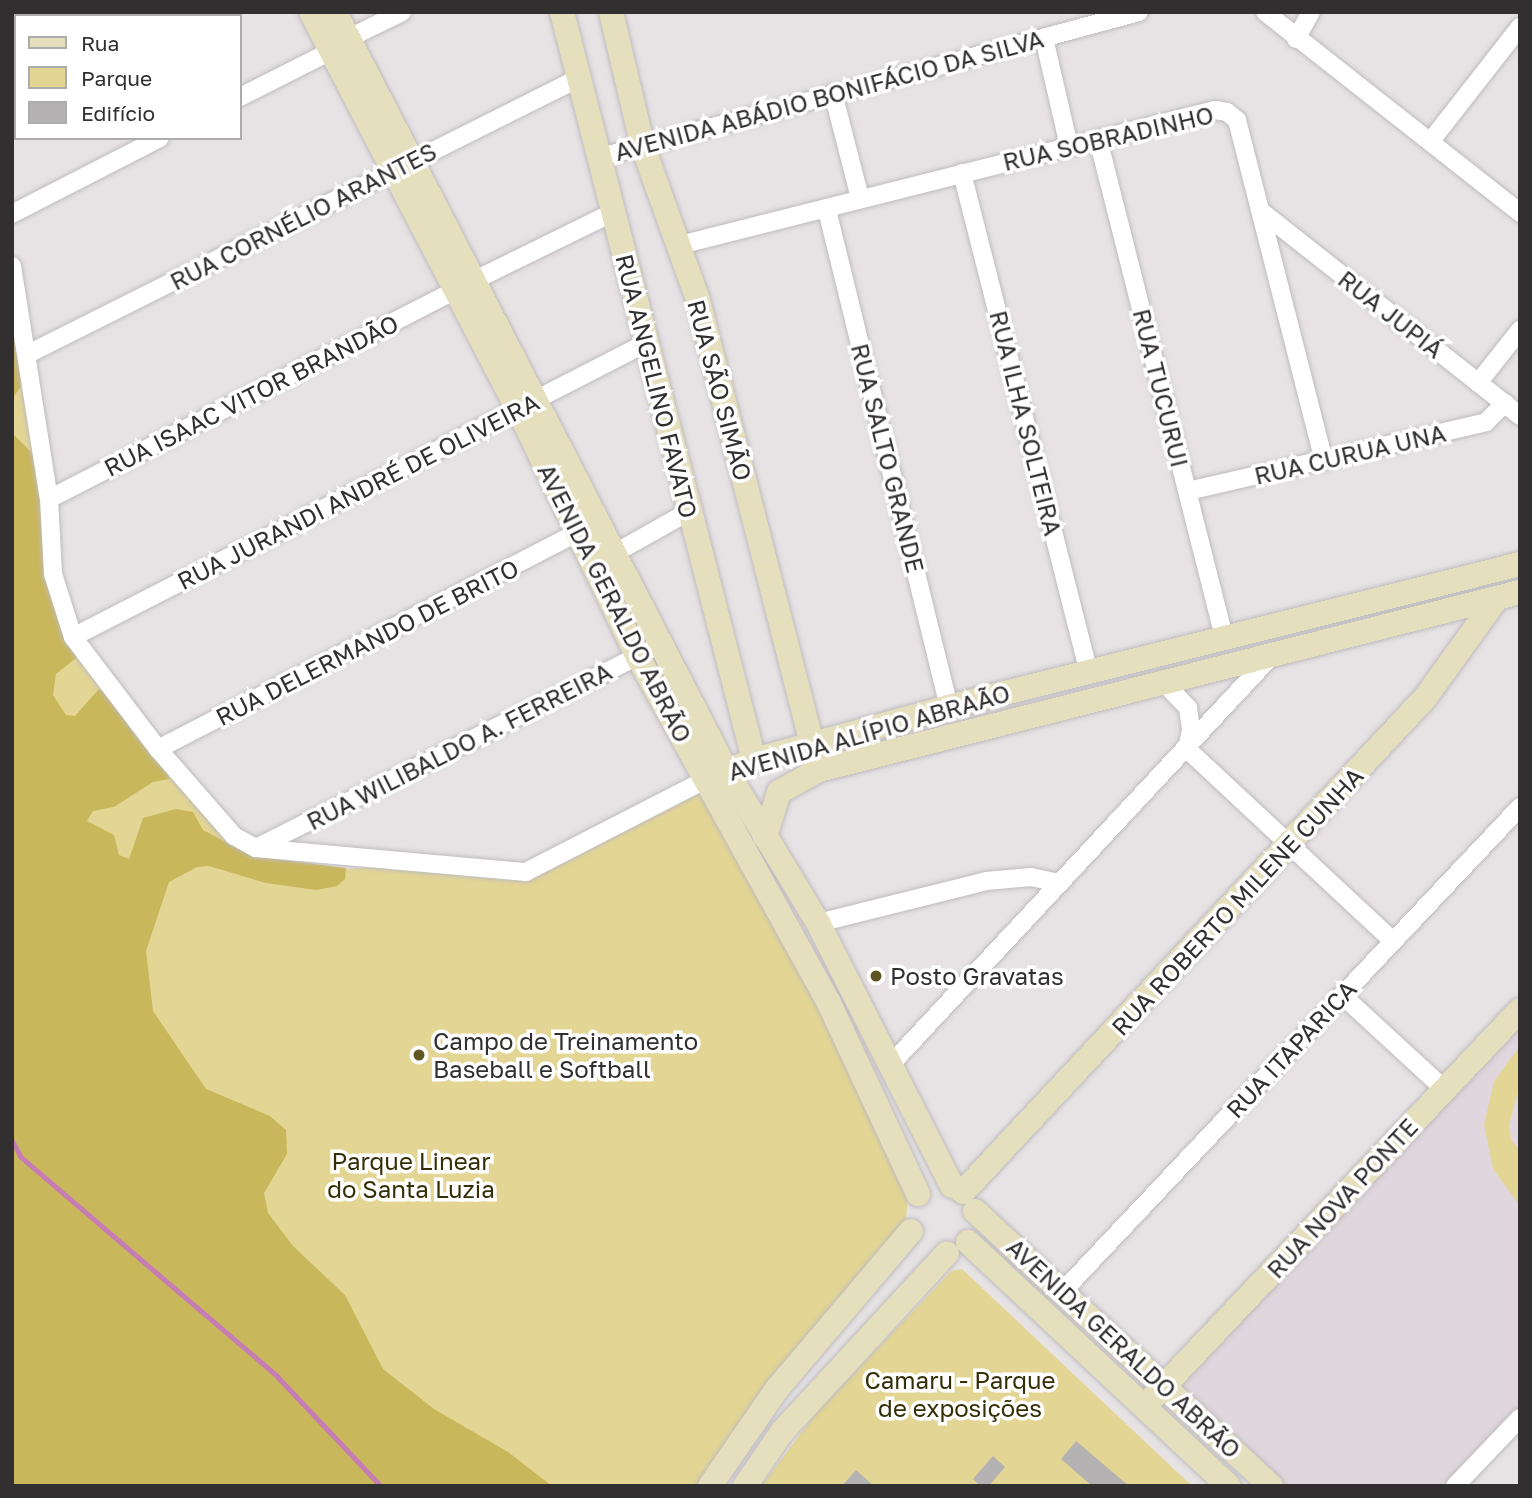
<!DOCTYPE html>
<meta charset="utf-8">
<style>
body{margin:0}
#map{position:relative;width:1532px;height:1498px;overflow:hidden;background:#e7e3e5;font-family:"Golos Text",sans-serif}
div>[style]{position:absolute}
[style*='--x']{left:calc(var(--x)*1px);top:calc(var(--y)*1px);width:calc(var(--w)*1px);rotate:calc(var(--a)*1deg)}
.built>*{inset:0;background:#e0d6dd}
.green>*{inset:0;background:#e3d694}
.forest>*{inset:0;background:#c9b75c}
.stream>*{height:4.5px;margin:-2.25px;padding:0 2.25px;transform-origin:2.25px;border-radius:2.25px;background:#c67db3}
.building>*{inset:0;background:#b5b2b4}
.roads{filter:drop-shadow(0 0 2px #bfbbbe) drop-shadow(0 0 2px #bfbbbe)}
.street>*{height:18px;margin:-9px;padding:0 9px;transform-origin:9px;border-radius:9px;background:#fff}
.secondary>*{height:24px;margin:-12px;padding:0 12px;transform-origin:12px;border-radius:12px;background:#e5dfbe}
.dots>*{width:19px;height:19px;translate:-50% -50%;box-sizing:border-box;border:4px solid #fff;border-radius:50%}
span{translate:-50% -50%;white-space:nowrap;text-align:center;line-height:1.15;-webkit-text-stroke:7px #fff;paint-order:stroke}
.street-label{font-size:24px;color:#312f30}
.poi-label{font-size:24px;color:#312f30}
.left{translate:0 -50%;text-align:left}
.park-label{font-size:24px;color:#362f06}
.frame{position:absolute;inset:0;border:14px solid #312f30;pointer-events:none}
.legend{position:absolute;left:14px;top:14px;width:228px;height:126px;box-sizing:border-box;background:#fff;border:2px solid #adacac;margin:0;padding:9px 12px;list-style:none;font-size:21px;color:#312f30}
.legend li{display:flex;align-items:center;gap:14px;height:35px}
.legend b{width:35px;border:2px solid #adacac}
</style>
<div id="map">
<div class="built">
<i style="clip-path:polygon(1520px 1014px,1520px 1409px,1448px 1486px,1271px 1486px,1164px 1386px)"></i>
</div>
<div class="green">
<i style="clip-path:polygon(12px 266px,53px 574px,73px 637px,234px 836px,300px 873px,410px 864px,526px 872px,707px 779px,778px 912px,908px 1196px,905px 1230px,710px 1486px,12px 1486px)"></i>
<i style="clip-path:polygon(1520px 1046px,1520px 1083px,1509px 1126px,1511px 1139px,1520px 1151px,1520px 1206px,1493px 1169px,1484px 1125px,1494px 1081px)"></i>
<i style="clip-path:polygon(962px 1269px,1192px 1486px,761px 1486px,817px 1412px,951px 1271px)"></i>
</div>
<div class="forest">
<i style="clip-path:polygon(12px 302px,22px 385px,12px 399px)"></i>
<i style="clip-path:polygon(12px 433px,37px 458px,37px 478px,81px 654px,56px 674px,53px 695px,66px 715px,75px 716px,98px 690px,105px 690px,169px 774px,169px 779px,153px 782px,114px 807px,93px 811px,87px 821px,114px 835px,119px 855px,129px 859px,143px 818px,176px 809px,193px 812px,203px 830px,252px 856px,346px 868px,345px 879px,337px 886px,316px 890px,266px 883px,209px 866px,197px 867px,169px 882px,146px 951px,153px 1011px,206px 1089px,270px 1116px,286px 1130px,287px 1154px,264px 1193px,268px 1213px,293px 1246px,345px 1295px,383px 1369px,434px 1409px,508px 1452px,552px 1486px,12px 1486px)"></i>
</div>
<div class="stream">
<i style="--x:12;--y:1140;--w:19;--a:62"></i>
<i style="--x:21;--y:1157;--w:337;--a:40.5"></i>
<i style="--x:277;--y:1376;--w:151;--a:46.6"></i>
</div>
<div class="building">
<i style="clip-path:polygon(1076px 1441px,1129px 1486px,1092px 1486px,1061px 1459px)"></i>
<i style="clip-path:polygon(993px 1456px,1005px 1467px,989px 1486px,980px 1486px,973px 1479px)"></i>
<i style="clip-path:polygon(856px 1470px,874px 1486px,842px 1486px)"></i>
</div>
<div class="roads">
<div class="street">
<i style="--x:1265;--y:12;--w:325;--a:38.2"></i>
<i style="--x:100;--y:16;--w:8;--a:-30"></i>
<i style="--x:349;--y:38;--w:59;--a:-26.1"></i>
<i style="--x:1044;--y:38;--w:111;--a:77"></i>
<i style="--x:1296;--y:39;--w:31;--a:-61"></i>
<i style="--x:12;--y:60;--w:4;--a:-27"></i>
<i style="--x:833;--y:93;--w:108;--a:75.6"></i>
<i style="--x:240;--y:97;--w:102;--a:-26.8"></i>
<i style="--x:1098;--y:139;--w:514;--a:75.8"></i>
<i style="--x:1430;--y:142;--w:146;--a:-52"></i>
<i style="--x:601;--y:157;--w:557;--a:-15.08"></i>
<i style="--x:962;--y:173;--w:516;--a:75.75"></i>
<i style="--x:827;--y:210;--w:512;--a:76.21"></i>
<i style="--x:1262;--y:212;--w:329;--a:38.3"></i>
<i style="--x:12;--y:214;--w:166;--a:-27.2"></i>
<i style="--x:676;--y:246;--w:556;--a:-14.16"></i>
<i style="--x:1215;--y:110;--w:12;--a:9"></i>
<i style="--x:1227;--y:112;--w:13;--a:39"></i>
<i style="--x:1237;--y:120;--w:352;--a:75.7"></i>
<i style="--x:12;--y:266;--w:236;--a:81"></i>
<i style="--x:49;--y:499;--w:75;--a:86.9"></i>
<i style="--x:53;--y:574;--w:66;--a:72.4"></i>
<i style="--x:73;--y:637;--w:141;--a:52.8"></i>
<i style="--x:158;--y:749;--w:116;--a:48.9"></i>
<i style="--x:234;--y:836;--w:25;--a:29"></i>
<i style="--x:256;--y:848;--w:271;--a:5.1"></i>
<i style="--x:526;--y:872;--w:203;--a:-27.2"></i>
<i style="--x:473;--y:281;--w:157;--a:-26.1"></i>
<i style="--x:28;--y:354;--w:616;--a:-26.61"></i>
<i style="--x:1478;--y:383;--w:68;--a:-51.6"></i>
<i style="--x:1188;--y:491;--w:306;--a:-13"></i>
<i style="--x:1486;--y:422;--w:27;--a:-45"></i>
<i style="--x:49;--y:499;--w:454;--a:-27.2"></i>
<i style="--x:615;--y:553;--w:84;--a:-29.3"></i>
<i style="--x:73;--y:637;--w:642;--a:-27.16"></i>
<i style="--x:1166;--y:685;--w:32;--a:46"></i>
<i style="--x:1188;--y:708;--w:22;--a:82"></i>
<i style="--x:1191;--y:730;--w:19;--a:102"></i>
<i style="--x:158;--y:749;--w:469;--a:-27.3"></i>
<i style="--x:1187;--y:749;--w:280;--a:43"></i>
<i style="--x:256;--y:848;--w:438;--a:-26.7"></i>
<i style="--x:818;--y:923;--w:173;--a:-14"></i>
<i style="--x:986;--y:881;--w:45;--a:-5.1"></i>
<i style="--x:1031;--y:877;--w:30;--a:12"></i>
<i style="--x:1343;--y:996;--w:137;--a:42.6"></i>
<i style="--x:892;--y:1063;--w:560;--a:-47.02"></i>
<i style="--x:1063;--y:1291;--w:666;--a:-46.64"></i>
<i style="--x:1455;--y:1486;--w:94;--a:-46.3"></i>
</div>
<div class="secondary">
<i style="--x:311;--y:12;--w:448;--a:62.5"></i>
<i style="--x:518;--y:409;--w:276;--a:64.2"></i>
<i style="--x:638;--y:657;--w:395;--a:61.1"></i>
<i style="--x:829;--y:1003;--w:211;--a:65"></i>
<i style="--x:335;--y:12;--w:855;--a:62.72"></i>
<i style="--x:727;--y:772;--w:176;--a:58.9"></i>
<i style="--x:818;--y:923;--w:295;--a:63"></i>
<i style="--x:562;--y:12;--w:772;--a:75.6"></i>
<i style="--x:611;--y:12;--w:139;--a:76.7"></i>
<i style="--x:643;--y:147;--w:163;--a:70.2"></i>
<i style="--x:698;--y:300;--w:475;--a:75.6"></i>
<i style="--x:712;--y:777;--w:45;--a:-22"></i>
<i style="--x:754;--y:760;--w:202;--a:-15.2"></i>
<i style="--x:949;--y:707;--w:589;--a:-14.06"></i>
<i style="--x:765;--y:837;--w:47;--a:-72.7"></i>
<i style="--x:779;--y:792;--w:46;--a:-28.8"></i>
<i style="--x:819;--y:770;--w:723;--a:-14.25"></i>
<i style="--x:963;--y:1192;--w:676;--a:-46.92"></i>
<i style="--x:1425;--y:698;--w:123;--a:-54.2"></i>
<i style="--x:975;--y:1211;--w:404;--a:42.9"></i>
<i style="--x:968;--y:1242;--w:357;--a:43.1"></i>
<i style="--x:1145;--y:1406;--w:545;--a:-46.56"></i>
<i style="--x:710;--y:1486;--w:118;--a:-55.4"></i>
<i style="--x:777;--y:1389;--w:207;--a:-49.7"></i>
<i style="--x:745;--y:1486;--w:65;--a:-55.6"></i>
<i style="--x:782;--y:1432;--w:243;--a:-47.3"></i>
</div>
</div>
<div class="dots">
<i style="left:876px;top:976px;background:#605622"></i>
<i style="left:419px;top:1055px;background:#605622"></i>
</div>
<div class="street-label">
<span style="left:829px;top:95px;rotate:-15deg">AVENIDA ABÁDIO BONIFÁCIO DA SILVA</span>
<span style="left:1108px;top:138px;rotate:-13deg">RUA SOBRADINHO</span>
<span style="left:303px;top:216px;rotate:-27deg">RUA CORNÉLIO ARANTES</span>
<span style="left:1391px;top:314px;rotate:38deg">RUA JUPIÁ</span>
<span style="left:657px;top:386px;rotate:76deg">RUA ANGELINO FAVATO</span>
<span style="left:1161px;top:388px;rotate:76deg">RUA TUCURUI</span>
<span style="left:720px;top:390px;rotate:75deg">RUA SÃO SIMÃO</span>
<span style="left:251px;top:395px;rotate:-27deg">RUA ISAAC VITOR BRANDÃO</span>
<span style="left:1026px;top:423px;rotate:76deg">RUA ILHA SOLTEIRA</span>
<span style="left:1350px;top:454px;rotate:-13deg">RUA CURUA UNA</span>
<span style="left:888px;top:458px;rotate:76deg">RUA SALTO GRANDE</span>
<span style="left:358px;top:491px;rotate:-27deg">RUA JURANDI ANDRÉ DE OLIVEIRA</span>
<span style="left:615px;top:603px;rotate:63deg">AVENIDA GERALDO ABRÃO</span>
<span style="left:367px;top:642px;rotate:-27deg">RUA DELERMANDO DE BRITO</span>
<span style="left:869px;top:732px;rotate:-16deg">AVENIDA ALÍPIO ABRAÃO</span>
<span style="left:459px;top:746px;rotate:-27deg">RUA WILIBALDO A. FERREIRA</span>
<span style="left:1237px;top:901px;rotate:-47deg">RUA ROBERTO MILENE CUNHA</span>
<span style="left:1291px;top:1049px;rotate:-47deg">RUA ITAPARICA</span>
<span style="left:1342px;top:1198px;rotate:-47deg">RUA NOVA PONTE</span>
<span style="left:1124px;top:1348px;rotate:43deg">AVENIDA GERALDO ABRÃO</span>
</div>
<div class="poi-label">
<span class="left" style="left:890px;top:976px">Posto Gravatas</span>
<span class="left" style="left:433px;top:1055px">Campo de Treinamento<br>Baseball e Softball</span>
</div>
<div class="park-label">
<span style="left:411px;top:1175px">Parque Linear<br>do Santa Luzia</span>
<span style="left:960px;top:1394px">Camaru - Parque<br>de exposições</span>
</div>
<div class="frame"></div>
<ul class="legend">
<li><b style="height:9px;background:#e5dfbe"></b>Rua</li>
<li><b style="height:19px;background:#e3d694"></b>Parque</li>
<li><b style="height:19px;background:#b5b2b4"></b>Edifício</li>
</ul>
</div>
